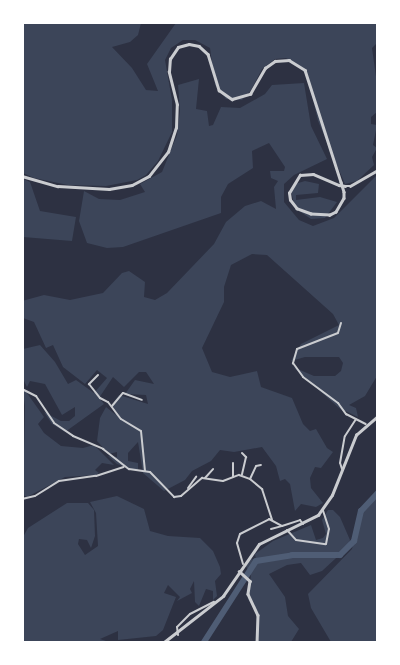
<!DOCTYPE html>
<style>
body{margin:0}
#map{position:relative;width:400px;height:665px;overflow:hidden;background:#2d3142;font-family:"Space Grotesk",sans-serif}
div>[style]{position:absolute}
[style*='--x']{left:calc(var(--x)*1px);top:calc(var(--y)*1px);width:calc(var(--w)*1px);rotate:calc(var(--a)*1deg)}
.green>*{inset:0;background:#3c4559}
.river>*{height:6px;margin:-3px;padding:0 3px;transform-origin:3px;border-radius:3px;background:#4f5d75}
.minor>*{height:2px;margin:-1px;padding:0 1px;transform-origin:1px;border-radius:1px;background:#caccd0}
.tertiary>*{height:2.5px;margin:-1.25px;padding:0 1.25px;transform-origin:1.25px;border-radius:1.25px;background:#caccd0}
span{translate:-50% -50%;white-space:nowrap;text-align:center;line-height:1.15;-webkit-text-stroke:5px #fff;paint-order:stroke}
.frame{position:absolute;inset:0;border:24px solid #fff;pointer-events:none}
</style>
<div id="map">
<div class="green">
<i style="clip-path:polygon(22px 23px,141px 23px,138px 35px,130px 42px,112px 47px,132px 68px,146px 90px,158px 91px,147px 64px,176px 23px,377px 23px,377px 43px,372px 48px,378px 91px,377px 112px,371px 117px,371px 124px,377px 125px,373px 145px,377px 148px,372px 157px,374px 165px,357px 181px,345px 184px,318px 121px,308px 78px,300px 66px,286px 58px,275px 59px,262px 69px,251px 90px,242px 100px,226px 99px,215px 85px,210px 48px,195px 40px,183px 40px,171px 48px,165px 60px,172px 100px,172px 132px,158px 161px,146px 175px,137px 180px,106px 186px,68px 185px,34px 178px,23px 173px)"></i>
<i style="clip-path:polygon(199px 79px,196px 109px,207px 111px,209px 126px,213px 125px,221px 107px,240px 108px,265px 94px,272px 85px,304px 83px,311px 126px,327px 159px,294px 175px,284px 184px,284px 202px,299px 220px,313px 226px,334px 218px,377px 175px,377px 376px,365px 396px,349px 405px,356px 408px,358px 417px,339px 408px,293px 367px,314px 376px,335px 376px,341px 371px,343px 363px,339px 357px,305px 357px,291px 361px,301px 344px,339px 325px,333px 314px,267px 255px,252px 254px,231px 265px,224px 287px,224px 302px,202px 348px,212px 372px,230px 377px,257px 371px,261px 387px,292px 398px,303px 424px,310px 431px,316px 429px,327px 448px,333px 452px,321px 468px,315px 467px,310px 478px,311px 488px,323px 503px,316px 507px,301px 504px,295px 511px,290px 484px,285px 479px,280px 481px,276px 466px,262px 447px,234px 452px,220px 450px,211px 461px,192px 471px,185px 480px,164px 491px,143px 473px,138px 442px,128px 453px,128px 461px,138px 463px,138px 471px,117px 464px,108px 456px,117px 457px,117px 452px,109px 454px,97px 441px,100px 418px,106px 407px,116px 415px,111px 406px,119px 395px,148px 404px,146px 395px,125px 394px,135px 380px,154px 384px,146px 372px,139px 372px,124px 387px,113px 377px,99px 398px,104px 404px,65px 432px,52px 424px,44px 412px,61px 421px,69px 421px,75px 416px,75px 407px,62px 415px,45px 384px,30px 381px,27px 387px,23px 379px,23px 349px,40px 345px,55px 362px,68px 384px,76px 380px,94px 393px,107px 378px,97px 370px,85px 384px,63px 367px,53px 345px,46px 348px,34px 322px,23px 318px,22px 301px,44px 295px,70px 300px,103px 293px,122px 273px,129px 271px,145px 282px,144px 297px,155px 300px,167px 293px,214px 244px,226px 222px,245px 206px,261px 201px,276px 209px,274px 187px,278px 181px,271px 178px,270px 171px,284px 171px,285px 167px,269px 143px,252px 151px,253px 168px,228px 184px,221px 197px,221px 213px,123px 247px,107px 248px,87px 243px,79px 221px,84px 191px,99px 199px,120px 200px,145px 192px,140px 184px,162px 172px,177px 135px,180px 111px,178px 85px)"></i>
<i style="clip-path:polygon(23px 179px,30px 182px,40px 211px,76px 217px,72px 241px,23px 237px)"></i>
<i style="clip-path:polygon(305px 181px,319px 184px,318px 193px,296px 195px,296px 200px,320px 197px,337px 202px,325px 218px,311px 219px,295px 208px,291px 191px,295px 184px)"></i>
<i style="clip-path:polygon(22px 386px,44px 417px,38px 424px,44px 433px,61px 446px,83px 448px,94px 445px,114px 465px,102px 463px,95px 470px,99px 473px,96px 475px,65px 477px,27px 497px,23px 495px,25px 406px)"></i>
<i style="clip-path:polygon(377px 489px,377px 642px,331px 642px,311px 608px,308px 594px,352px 549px,359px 517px)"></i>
<i style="clip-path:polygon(117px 496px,144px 509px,150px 531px,168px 536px,200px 538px,213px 551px,220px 567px,221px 574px,215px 581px,217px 596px,213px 600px,213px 591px,206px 589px,199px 606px,195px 602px,194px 581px,190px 589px,192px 593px,177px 601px,180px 597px,168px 585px,164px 593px,176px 597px,163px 630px,156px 636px,118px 640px,118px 631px,100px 639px,109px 642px,23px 642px,23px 537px,28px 528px,67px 503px,88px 503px,94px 510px,95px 536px,91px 548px,87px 540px,79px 539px,78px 544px,85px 555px,98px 546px,96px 513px,90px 502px)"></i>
<i style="clip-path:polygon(328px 510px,333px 510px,340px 517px,350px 540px,348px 547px,322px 571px,310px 575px,301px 563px,287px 565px,269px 574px,285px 597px,288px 616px,299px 629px,291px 642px,256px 642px,257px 614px,248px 599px,251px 575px,245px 565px,251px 559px,256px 560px,255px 554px,273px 541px,311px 525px,316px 540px,323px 538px,326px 534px,322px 520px)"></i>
</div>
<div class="river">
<i style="--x:204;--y:642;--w:96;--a:-57.3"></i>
<i style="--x:256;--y:561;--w:36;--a:-9"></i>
<i style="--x:292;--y:555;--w:48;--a:0"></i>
<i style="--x:340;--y:555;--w:20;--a:-45"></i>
<i style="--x:354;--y:541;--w:31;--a:-77"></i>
<i style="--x:361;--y:511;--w:25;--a:-47"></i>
</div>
<div class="minor">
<i style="--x:341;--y:323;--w:10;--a:107"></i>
<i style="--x:338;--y:333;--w:44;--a:158.7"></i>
<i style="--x:297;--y:349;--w:15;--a:106"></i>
<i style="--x:293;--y:363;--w:17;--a:54"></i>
<i style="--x:303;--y:377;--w:44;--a:36.6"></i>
<i style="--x:338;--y:403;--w:14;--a:54"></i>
<i style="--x:346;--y:414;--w:22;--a:27"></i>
<i style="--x:98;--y:375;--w:13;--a:135"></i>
<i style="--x:89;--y:384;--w:18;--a:52"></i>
<i style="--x:100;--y:398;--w:9;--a:27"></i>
<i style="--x:108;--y:402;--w:21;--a:53"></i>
<i style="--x:121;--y:419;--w:23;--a:31"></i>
<i style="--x:141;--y:431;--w:40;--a:84.3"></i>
<i style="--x:22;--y:389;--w:16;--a:27"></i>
<i style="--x:36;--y:396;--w:32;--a:56"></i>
<i style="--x:54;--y:423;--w:23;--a:34"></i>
<i style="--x:73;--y:436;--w:33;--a:23"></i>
<i style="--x:103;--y:449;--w:33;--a:38"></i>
<i style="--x:129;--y:469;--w:21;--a:8"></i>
<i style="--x:150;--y:472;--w:35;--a:46"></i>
<i style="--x:174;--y:497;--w:7;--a:-8"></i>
<i style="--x:181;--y:496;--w:28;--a:-41"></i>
<i style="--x:202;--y:478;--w:21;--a:8"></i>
<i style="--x:223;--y:481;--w:17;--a:-21"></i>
<i style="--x:239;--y:475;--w:12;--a:20"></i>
<i style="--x:250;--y:479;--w:16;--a:40"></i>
<i style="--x:262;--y:489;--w:32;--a:72"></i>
<i style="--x:112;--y:406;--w:17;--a:-50"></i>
<i style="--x:123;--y:393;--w:20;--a:20"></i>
<i style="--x:242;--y:453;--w:6;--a:45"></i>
<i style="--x:246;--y:457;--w:18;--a:103"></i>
<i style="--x:233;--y:463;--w:14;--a:90"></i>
<i style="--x:342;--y:469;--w:6;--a:-108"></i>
<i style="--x:340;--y:463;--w:27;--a:-80"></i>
<i style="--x:345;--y:436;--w:20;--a:-57"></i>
<i style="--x:205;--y:478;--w:12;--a:-48"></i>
<i style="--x:250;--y:479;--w:14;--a:-65"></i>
<i style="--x:256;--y:466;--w:5;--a:-11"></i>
<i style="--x:188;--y:488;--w:14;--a:-54"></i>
<i style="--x:22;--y:499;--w:13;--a:-13"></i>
<i style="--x:35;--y:496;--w:28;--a:-32"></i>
<i style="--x:59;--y:481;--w:37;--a:-8"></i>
<i style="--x:96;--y:476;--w:29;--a:-18"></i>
<i style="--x:271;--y:529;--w:11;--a:-15"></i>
<i style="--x:287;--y:530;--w:13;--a:48"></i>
<i style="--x:296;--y:540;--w:30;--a:8"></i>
<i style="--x:326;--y:544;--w:15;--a:-79"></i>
<i style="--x:329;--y:529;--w:20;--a:-108"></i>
<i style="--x:243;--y:564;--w:22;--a:-106"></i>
<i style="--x:237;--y:543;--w:9;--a:-72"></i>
<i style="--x:240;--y:534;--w:33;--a:-27"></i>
<i style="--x:269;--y:519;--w:15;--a:28"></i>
<i style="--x:282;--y:526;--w:19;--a:-18"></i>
<i style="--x:300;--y:520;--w:5;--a:53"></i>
<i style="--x:178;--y:635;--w:8;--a:-97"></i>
<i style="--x:177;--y:627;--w:18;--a:-45"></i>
<i style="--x:190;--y:614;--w:27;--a:-27"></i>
</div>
<div class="tertiary">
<i style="--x:22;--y:176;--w:37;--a:16"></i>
<i style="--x:58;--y:186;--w:51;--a:3.4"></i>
<i style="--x:109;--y:189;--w:23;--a:-10"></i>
<i style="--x:132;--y:185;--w:19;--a:-28"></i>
<i style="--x:149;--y:176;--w:31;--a:-52"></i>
<i style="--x:168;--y:152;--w:25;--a:-72"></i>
<i style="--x:176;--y:128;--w:23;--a:-88"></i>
<i style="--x:177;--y:105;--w:34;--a:-104"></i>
<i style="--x:169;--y:72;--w:13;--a:-86"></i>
<i style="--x:170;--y:59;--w:14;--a:-56"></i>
<i style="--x:178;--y:47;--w:11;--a:-15"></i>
<i style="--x:189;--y:44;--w:10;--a:11"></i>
<i style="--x:199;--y:46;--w:12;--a:42"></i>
<i style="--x:208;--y:54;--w:38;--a:73"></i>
<i style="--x:219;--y:90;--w:16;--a:35"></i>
<i style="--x:232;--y:99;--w:19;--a:-16"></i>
<i style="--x:250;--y:94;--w:30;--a:-60"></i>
<i style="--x:265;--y:68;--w:12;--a:-35"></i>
<i style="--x:275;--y:61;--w:14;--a:-4"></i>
<i style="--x:289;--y:60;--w:19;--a:32"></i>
<i style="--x:305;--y:70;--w:118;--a:72.2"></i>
<i style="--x:341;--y:182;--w:10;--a:73"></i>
<i style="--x:344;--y:192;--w:6;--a:90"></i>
<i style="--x:344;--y:198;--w:16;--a:120"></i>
<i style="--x:336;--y:212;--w:7;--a:153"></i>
<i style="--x:330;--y:215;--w:19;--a:-177"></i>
<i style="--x:311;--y:214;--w:15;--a:-160"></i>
<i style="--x:297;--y:209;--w:11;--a:-128"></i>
<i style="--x:290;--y:200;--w:7;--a:-98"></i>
<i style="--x:289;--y:193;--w:21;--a:-59"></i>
<i style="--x:300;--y:175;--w:13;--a:-4"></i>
<i style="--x:313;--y:174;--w:28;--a:23"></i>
<i style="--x:339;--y:185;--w:6;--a:9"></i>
<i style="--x:345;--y:186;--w:5;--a:0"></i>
<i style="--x:350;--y:186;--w:32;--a:-30"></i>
<i style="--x:239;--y:571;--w:15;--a:42"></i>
<i style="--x:250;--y:581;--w:13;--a:99"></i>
<i style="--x:248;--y:594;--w:23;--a:65"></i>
<i style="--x:258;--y:615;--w:27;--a:92"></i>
<i style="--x:164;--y:642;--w:75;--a:-37.9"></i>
<i style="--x:223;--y:596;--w:63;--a:-55.3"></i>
<i style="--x:259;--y:544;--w:66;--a:-26.2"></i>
<i style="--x:318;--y:515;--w:24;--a:-55"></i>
<i style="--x:332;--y:495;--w:65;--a:-68.2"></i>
<i style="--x:356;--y:435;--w:29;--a:-41"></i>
</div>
<div class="frame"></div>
</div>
